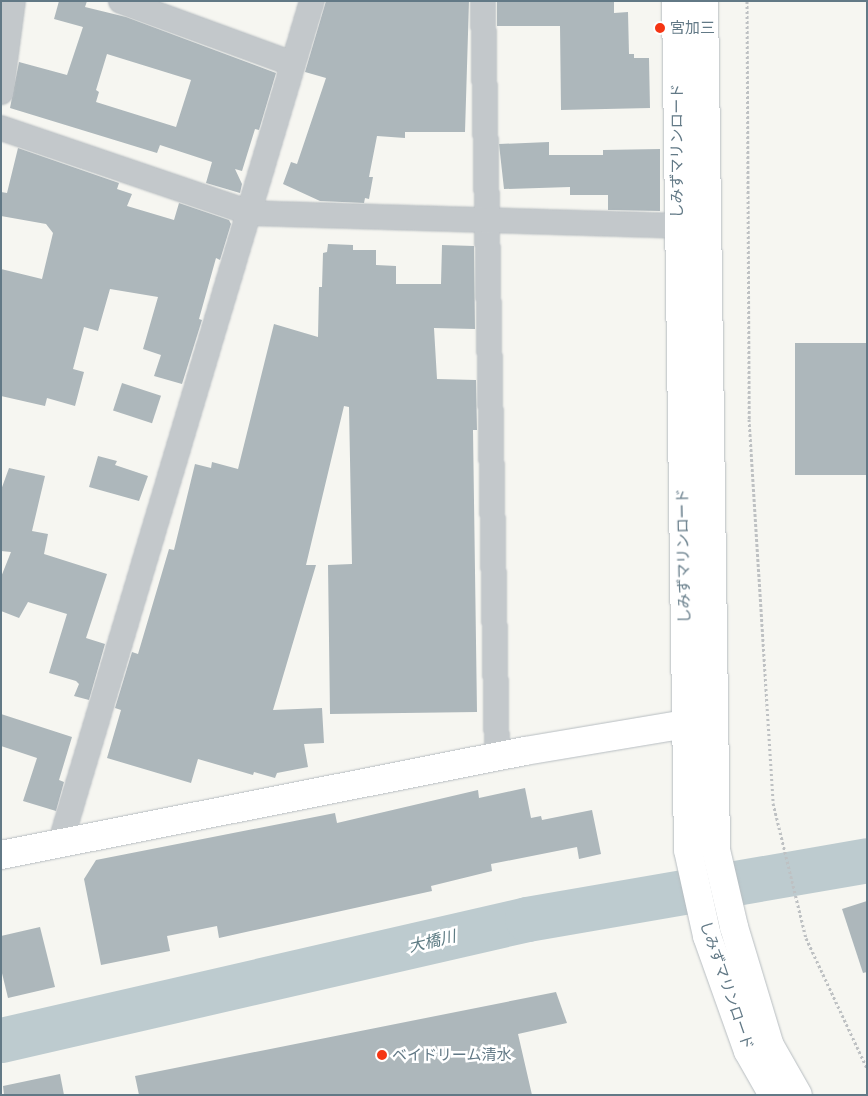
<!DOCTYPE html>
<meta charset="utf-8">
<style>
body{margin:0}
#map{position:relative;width:868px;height:1096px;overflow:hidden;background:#f6f6f1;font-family:Barlow,"Noto Sans JP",sans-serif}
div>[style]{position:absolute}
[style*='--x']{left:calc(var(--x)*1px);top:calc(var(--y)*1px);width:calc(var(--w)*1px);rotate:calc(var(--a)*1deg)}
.river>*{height:45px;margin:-22.5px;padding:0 22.5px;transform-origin:22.5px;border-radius:22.5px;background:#bdcbcf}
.building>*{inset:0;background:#adb7bb;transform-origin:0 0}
.path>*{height:3px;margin-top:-1.5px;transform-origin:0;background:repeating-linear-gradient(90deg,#bec1c3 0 2.5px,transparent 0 5px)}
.roads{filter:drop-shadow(0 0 1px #b7bdc1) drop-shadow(0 0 1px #b7bdc1)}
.street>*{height:24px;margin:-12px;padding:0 12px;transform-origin:12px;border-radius:12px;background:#c3c8cb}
.secondary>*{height:28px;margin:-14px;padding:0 14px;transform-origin:14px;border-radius:14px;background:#fff}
.highway>*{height:28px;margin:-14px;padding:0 14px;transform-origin:14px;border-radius:14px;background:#fff}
.dots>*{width:14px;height:14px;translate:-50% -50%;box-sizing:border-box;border:2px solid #fff;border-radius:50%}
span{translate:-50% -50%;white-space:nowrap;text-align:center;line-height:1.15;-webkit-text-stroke:5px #fff;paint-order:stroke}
.poi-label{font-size:15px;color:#627986}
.left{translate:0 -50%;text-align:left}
.street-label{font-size:15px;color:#627986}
.water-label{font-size:16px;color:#5d7b83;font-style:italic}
.frame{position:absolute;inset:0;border:2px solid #627986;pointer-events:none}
</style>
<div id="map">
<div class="river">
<i style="--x:1;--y:1040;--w:540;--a:-12.95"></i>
<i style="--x:527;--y:919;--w:345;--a:-9.8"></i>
</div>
<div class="building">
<i style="clip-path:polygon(evenodd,59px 1px,87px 1px,85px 7px,126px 17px,276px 73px,259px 130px,255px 129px,242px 171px,235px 169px,242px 184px,240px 193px,206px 183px,212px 162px,160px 145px,157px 153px,10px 108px,19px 62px,67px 75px,83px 27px,54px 19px,59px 1px,107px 54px,191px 80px,176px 127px,96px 102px,99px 92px,96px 90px,107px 54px)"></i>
<i style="clip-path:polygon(326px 1px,469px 1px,465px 132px,405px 132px,405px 138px,377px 136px,369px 177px,373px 177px,369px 199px,365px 198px,364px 203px,320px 201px,283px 184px,291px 162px,297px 164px,326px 78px,305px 72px)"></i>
<i style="clip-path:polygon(497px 1px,614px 1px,614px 13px,628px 12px,629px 54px,634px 54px,634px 58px,649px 58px,650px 108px,561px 110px,560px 26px,497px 26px)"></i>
<i style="clip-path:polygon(549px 142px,549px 155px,603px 155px,603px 150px,660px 149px,660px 211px,608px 210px,608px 195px,570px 195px,570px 187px,504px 189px,499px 144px)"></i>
<i style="clip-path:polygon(18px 148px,119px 183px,117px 189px,132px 194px,127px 206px,174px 220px,179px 203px,229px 220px,231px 224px,220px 260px,216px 258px,199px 319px,202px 320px,182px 384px,154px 376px,161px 355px,143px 349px,158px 297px,110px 289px,98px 331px,84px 327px,73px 369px,84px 372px,75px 406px,47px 398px,45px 406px,1px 396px,1px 269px,42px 279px,53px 233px,46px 224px,1px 216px,1px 192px,7px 193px)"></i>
<i style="clip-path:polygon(328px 244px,353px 245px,353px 250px,376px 250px,376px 265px,396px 266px,396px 284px,441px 284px,442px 245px,474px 246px,475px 329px,434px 328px,437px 379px,476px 380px,477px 430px,473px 430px,477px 712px,330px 714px,328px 565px,352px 564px,349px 407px,344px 406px,306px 565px,316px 565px,273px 710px,322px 708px,324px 743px,304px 744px,308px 767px,277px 773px,275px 778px,254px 772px,253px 775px,198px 759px,191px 783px,107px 758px,121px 710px,115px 708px,132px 652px,138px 654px,169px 549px,174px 550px,195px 464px,211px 468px,212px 462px,238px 469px,274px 324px,318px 337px,319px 287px,322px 287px,323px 253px,327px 252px)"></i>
<i style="left:795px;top:343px;width:72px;height:132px"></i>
<i style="left:122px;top:383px;width:41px;height:29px;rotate:18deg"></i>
<i style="clip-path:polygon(98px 456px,117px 461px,115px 465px,148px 476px,139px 501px,89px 487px)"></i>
<i style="clip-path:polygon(9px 468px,45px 476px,32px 531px,48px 534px,44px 554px,107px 574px,86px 638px,105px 644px,89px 700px,74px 696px,79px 684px,76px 681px,49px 673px,67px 614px,28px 602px,19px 618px,1px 611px,1px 577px,11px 552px,1px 551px,1px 490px)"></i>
<i style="clip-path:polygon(1px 714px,72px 737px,59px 780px,64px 782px,56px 811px,23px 801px,37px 758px,1px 746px)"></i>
<i style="clip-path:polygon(525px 788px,531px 818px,541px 816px,542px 820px,592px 810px,601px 854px,579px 859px,577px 847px,491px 864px,492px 871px,431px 886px,432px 891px,219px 938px,217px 926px,167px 936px,170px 951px,101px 965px,84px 879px,96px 860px,335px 813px,337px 823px,478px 790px,479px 798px)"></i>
<i style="clip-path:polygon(867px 901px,867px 972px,863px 973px,842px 909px)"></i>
<i style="clip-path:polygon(40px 927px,55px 987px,8px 998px,1px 969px,1px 936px)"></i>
<i style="clip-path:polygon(556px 992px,567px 1023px,518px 1034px,532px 1095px,139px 1095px,135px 1076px)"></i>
<i style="clip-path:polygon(60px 1074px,64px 1095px,4px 1095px,3px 1086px)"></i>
</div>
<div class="path">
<i style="--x:747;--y:1;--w:418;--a:89.7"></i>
<i style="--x:749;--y:419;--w:385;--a:86.4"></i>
<i style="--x:773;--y:803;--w:139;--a:76.3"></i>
<i style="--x:806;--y:938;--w:144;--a:64.9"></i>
</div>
<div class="roads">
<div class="street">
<i style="--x:121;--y:1;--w:183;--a:20.1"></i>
<i style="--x:483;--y:1;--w:756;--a:88.94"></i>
<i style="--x:1;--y:92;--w:92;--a:-82.5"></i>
<i style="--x:1;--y:128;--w:263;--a:18.8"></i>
<i style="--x:250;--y:213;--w:448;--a:1.7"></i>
<i style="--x:60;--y:844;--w:880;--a:-73.36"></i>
</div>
<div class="secondary">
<i style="--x:1;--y:855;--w:534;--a:-11.23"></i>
<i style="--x:525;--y:751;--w:164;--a:-9.5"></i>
<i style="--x:687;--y:724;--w:23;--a:0"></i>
</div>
<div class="highway">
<i style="--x:676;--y:1;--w:849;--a:89.19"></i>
<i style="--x:688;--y:850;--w:88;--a:77.5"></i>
<i style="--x:707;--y:936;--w:122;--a:70.4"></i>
<i style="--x:748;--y:1051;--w:51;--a:60.4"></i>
<i style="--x:704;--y:1;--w:849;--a:89.19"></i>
<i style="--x:716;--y:850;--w:79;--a:76.8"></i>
<i style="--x:734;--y:927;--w:124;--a:73.2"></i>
<i style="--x:770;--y:1046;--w:56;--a:60.3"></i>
</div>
</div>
<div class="dots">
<i style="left:660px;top:28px;background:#f53513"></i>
<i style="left:382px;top:1055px;background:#f53513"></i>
</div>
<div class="poi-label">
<span class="left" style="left:670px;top:28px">宮加三</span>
<span class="left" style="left:392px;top:1055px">ベイドリーム清水</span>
</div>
<div class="street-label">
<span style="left:677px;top:151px;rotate:-90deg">しみずマリンロード</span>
<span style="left:683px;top:556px;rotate:-91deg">しみずマリンロード</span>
<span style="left:727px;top:985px;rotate:71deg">しみずマリンロード</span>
</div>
<div class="water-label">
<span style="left:432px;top:941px;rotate:-13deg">大橋川</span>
</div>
<div class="frame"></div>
</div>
